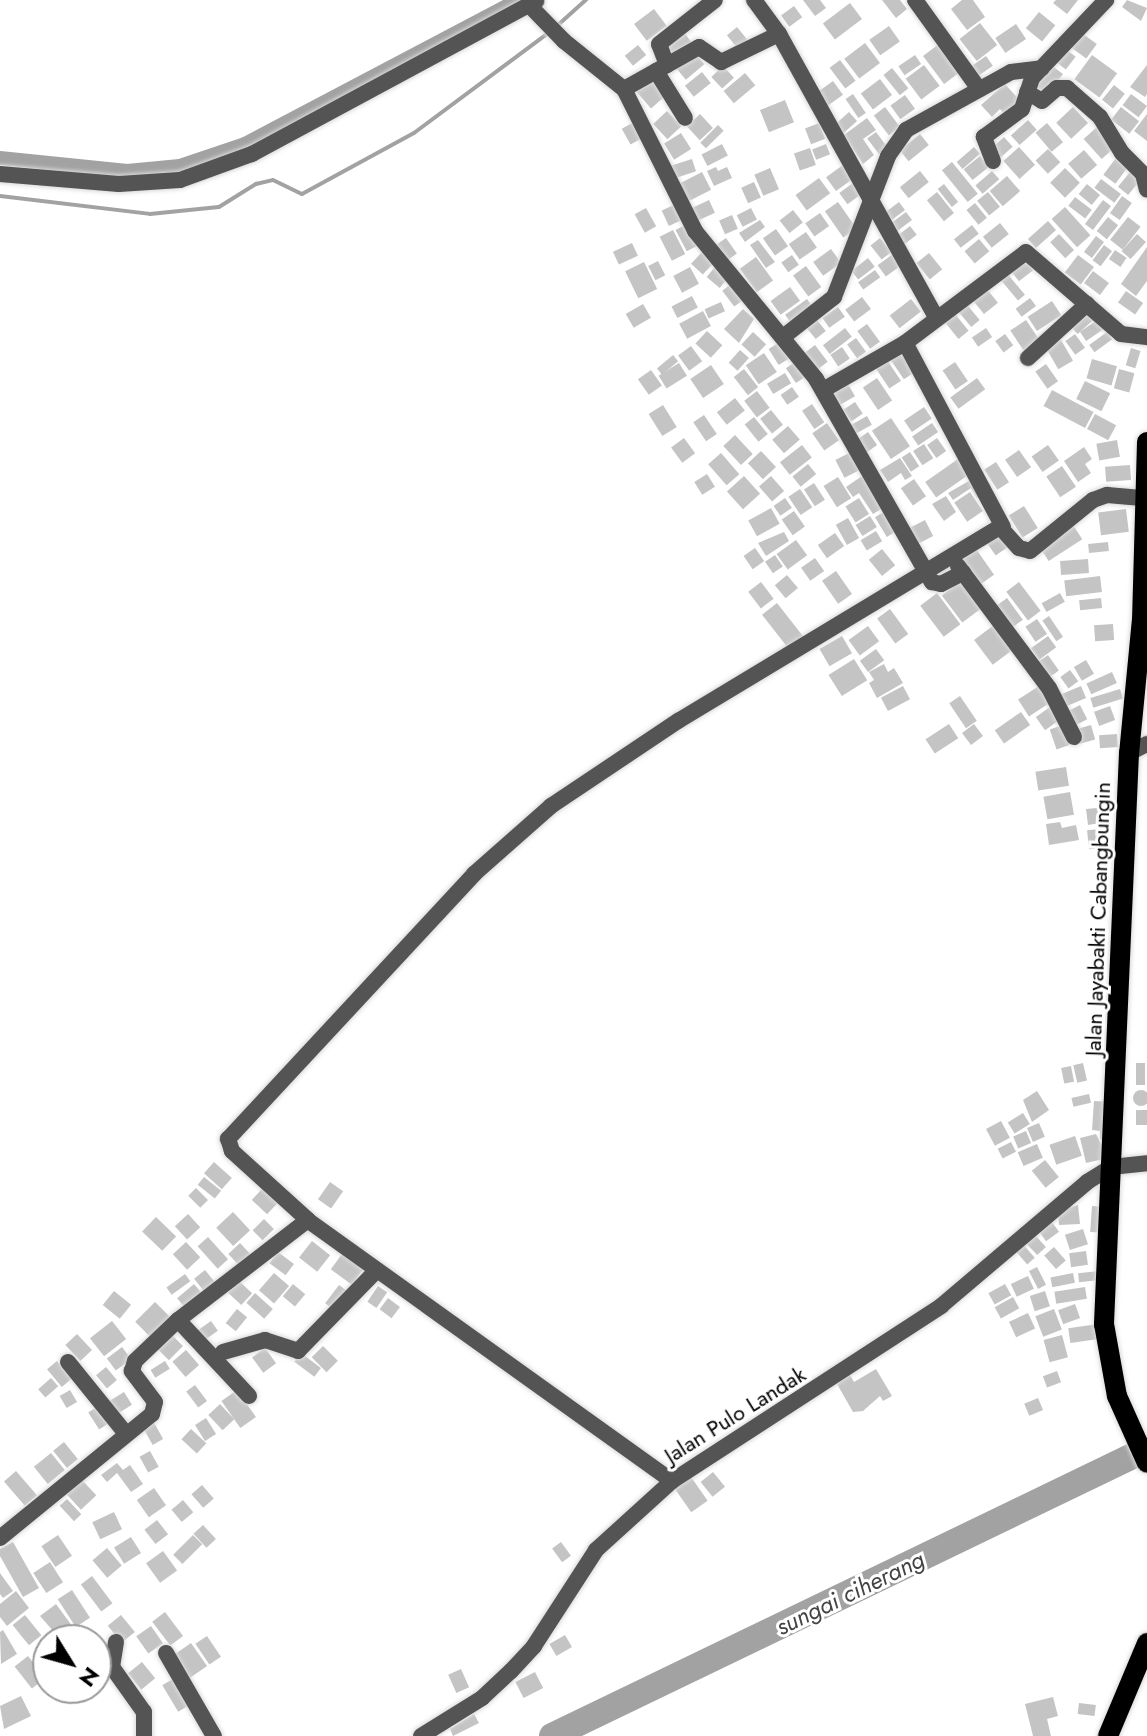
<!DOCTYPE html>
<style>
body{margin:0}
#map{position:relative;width:1147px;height:1736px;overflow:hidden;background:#fff;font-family:Jost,sans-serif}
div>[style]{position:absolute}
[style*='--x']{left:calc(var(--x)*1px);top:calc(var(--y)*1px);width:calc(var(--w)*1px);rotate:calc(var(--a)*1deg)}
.stream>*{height:4px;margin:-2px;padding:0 2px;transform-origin:2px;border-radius:2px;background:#a2a2a2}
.canal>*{height:14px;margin:-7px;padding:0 7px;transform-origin:7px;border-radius:7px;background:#a2a2a2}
.river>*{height:26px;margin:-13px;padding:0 13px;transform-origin:13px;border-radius:13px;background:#a2a2a2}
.building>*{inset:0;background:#c4c4c4;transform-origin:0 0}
.round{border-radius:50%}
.roads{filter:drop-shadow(0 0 2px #dbdbdb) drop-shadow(0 0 2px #dbdbdb)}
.minor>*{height:16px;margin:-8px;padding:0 8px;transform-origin:8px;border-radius:8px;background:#545454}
.major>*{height:20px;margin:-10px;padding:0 10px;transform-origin:10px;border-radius:10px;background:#000}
span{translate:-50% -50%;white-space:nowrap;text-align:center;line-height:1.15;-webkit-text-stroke:6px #fff;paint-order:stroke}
.street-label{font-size:22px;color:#000}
.water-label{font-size:24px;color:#434343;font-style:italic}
.north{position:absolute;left:32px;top:1624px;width:80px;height:80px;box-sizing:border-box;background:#fff;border:2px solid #999;border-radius:50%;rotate:127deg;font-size:22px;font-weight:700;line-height:32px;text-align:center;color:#000}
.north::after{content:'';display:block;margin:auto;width:28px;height:36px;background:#000;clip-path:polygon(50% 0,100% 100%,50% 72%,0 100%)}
</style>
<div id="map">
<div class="stream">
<i style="--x:558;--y:25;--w:38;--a:-42"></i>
<i style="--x:0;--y:196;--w:151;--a:6.8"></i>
<i style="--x:150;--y:214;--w:69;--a:-5.8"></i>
<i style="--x:219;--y:207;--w:44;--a:-31.9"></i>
<i style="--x:256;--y:184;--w:17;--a:-13"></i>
<i style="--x:273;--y:180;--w:32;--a:26"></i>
<i style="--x:302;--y:194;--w:128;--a:-28.6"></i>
<i style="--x:414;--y:133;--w:171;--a:-36.7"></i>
</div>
<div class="canal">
<i style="--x:0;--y:158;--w:128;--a:5.8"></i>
<i style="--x:127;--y:171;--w:53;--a:-5.4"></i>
<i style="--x:180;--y:166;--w:69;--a:-18.7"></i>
<i style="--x:245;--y:144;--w:309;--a:-27.8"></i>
</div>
<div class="river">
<i style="--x:552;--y:1736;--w:661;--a:-25.75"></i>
</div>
<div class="building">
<i style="clip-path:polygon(803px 0,820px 0,826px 8px,815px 16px)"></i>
<i style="clip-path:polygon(882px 0,900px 0,907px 9px,896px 18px)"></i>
<i style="clip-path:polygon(962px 0,973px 0,985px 17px,967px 30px,951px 9px)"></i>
<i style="clip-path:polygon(1056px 0,1078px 0,1067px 14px,1053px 3px)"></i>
<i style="clip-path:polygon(1127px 0,1147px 8px,1141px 21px,1122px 7px)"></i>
<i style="left:850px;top:3px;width:20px;height:34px;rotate:53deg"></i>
<i style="left:794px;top:6px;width:14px;height:16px;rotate:54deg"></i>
<i style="left:654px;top:9px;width:21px;height:25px;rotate:53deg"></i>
<i style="left:1039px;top:12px;width:21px;height:21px;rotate:39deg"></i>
<i style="left:980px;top:23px;width:28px;height:26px;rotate:52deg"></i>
<i style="left:1016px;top:24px;width:18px;height:25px;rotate:56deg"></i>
<i style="left:889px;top:26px;width:19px;height:24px;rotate:55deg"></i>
<i style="left:737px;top:27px;width:19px;height:13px;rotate:51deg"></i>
<i style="left:683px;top:31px;width:15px;height:22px;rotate:53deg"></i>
<i style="left:1079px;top:31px;width:22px;height:18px;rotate:36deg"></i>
<i style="left:865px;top:43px;width:25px;height:26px;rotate:53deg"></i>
<i style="left:939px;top:44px;width:35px;height:20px;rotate:53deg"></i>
<i style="left:638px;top:45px;width:13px;height:17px;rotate:51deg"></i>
<i style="left:1063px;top:47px;width:16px;height:16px;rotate:38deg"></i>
<i style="left:694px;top:52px;width:16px;height:24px;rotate:50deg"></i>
<i style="left:915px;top:55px;width:11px;height:20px;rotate:56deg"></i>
<i style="left:1092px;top:55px;width:31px;height:30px;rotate:36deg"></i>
<i style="left:986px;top:56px;width:12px;height:21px;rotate:55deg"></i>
<i style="left:840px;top:60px;width:26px;height:13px;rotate:53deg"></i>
<i style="left:924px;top:65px;width:26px;height:23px;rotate:53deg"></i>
<i style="left:1051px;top:65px;width:15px;height:26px;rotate:37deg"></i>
<i style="clip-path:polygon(1147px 65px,1147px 94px,1145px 97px,1130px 87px)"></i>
<i style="left:723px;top:66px;width:16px;height:16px;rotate:47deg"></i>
<i style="left:892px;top:68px;width:26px;height:11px;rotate:51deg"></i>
<i style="left:702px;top:72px;width:14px;height:22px;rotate:51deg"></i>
<i style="left:745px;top:73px;width:16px;height:28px;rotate:50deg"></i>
<i style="left:651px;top:78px;width:23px;height:20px;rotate:49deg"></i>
<i style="left:880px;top:79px;width:20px;height:24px;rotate:53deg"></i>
<i style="left:833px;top:81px;width:17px;height:21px;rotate:54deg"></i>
<i style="clip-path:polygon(1005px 84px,1022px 103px,1007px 117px,1000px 109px,992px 117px,981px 105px)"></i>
<i style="left:1114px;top:85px;width:14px;height:19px;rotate:39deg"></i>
<i style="left:853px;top:94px;width:23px;height:9px;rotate:56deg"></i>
<i style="left:1131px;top:94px;width:20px;height:14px;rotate:37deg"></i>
<i style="left:905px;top:95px;width:17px;height:18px;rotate:54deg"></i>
<i style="left:785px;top:100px;width:24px;height:27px;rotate:68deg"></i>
<i style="left:885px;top:107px;width:25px;height:14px;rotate:53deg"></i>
<i style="left:1073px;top:107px;width:22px;height:23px;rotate:47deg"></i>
<i style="left:1121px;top:107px;width:23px;height:16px;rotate:38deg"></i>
<i style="left:667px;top:111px;width:21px;height:19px;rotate:47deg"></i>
<i style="left:849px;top:112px;width:12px;height:20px;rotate:48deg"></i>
<i style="left:700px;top:114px;width:19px;height:18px;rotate:47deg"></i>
<i style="clip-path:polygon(1147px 114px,1147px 141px,1134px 131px)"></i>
<i style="clip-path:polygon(867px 118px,876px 130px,863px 139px,874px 155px,863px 164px,844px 135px)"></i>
<i style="left:1028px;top:120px;width:13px;height:23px;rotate:48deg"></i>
<i style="left:634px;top:122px;width:18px;height:14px;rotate:61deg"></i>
<i style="left:819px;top:123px;width:17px;height:15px;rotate:69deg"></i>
<i style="left:1047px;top:123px;width:25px;height:15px;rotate:50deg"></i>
<i style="left:718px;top:125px;width:8px;height:25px;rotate:45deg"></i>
<i style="left:1097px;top:127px;width:27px;height:18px;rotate:48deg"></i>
<i style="left:876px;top:132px;width:20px;height:11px;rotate:53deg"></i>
<i style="left:681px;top:133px;width:19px;height:20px;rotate:58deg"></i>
<i style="left:920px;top:134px;width:14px;height:26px;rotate:51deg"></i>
<i style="left:1004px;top:137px;width:13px;height:19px;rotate:48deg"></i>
<i style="left:722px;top:144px;width:13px;height:23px;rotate:63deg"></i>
<i style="left:826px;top:144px;width:11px;height:15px;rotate:68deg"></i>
<i style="left:974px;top:147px;width:9px;height:23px;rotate:49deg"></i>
<i style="left:1019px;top:147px;width:24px;height:21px;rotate:48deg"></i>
<i style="left:810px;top:148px;width:18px;height:17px;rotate:71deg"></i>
<i style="left:1048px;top:149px;width:18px;height:17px;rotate:47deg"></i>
<i style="left:1084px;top:150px;width:20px;height:21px;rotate:49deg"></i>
<i style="left:980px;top:156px;width:14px;height:21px;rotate:51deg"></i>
<i style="left:1116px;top:158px;width:15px;height:21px;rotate:37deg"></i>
<i style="left:692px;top:159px;width:13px;height:22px;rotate:72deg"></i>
<i style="left:952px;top:162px;width:41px;height:13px;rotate:51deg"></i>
<i style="left:843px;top:165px;width:17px;height:21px;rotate:54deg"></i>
<i style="clip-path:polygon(716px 167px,718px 171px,727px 167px,732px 178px,714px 186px,707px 171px)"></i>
<i style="left:770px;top:168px;width:23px;height:17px;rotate:67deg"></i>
<i style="left:1065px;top:168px;width:21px;height:21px;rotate:45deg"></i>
<i style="left:920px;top:171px;width:14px;height:26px;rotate:51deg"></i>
<i style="left:992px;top:171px;width:11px;height:22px;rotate:49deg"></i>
<i style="left:702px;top:172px;width:20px;height:29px;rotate:63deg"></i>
<i style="left:1130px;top:172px;width:13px;height:19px;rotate:39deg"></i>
<i style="left:1007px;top:176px;width:20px;height:23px;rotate:49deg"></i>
<i style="left:819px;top:178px;width:19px;height:29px;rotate:54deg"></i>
<i style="left:1101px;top:179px;width:25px;height:11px;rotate:37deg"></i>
<i style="left:754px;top:182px;width:17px;height:14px;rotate:66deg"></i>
<i style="left:853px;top:183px;width:14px;height:17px;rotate:54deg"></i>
<i style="left:944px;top:184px;width:23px;height:8px;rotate:52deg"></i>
<i style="left:1087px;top:184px;width:17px;height:13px;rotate:40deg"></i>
<i style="left:937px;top:192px;width:27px;height:13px;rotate:51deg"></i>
<i style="left:988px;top:192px;width:19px;height:14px;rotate:51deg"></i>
<i style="left:1122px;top:196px;width:12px;height:21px;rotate:35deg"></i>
<i style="left:1075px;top:197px;width:21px;height:11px;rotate:37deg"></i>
<i style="left:709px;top:200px;width:14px;height:23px;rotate:65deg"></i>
<i style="left:1103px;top:200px;width:10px;height:30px;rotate:37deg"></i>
<i style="left:838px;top:202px;width:32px;height:16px;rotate:55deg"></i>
<i style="left:899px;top:202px;width:10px;height:17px;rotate:53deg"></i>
<i style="left:678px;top:203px;width:17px;height:18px;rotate:65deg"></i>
<i style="left:975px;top:203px;width:19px;height:11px;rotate:51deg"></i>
<i style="left:1065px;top:207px;width:38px;height:18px;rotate:48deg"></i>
<i style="left:646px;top:208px;width:21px;height:13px;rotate:61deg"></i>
<i style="left:751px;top:208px;width:13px;height:16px;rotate:63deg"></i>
<i style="left:793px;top:210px;width:16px;height:17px;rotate:52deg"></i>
<i style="left:906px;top:212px;width:10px;height:23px;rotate:53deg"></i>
<i style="left:820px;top:213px;width:16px;height:18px;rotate:55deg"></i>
<i style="left:732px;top:215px;width:15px;height:14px;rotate:67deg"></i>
<i style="left:1108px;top:217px;width:13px;height:18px;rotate:39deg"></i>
<i style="left:1128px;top:217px;width:16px;height:29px;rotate:38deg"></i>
<i style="clip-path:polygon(760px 220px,765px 227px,745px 242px,739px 233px)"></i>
<i style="left:1048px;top:221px;width:12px;height:27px;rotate:48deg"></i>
<i style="left:1000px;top:223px;width:14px;height:22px;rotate:51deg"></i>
<i style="left:687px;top:224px;width:24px;height:13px;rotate:62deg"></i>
<i style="left:972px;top:225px;width:11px;height:23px;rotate:52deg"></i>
<i style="left:910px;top:226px;width:11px;height:21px;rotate:52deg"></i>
<i style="left:776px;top:229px;width:21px;height:16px;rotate:55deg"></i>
<i style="left:673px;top:230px;width:27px;height:15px;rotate:63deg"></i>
<i style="left:806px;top:232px;width:19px;height:21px;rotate:55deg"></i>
<i style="left:1059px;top:234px;width:22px;height:12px;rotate:47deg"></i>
<i style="left:1137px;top:234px;width:12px;height:23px;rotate:42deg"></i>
<i style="left:1096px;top:236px;width:10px;height:20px;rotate:37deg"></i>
<i style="left:726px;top:238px;width:19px;height:16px;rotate:55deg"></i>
<i style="left:880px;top:238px;width:18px;height:12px;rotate:52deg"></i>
<i style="left:979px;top:239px;width:16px;height:19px;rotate:50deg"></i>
<i style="clip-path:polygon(758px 240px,775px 262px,766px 268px,750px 245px)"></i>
<i style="left:632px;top:243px;width:14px;height:21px;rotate:65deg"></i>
<i style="left:1104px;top:245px;width:10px;height:19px;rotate:37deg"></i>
<i style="clip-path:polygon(1147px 247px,1147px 281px,1136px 296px,1121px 284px)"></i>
<i style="left:831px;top:249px;width:17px;height:22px;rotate:54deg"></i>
<i style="left:1115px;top:250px;width:14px;height:11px;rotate:34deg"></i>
<i style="left:702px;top:252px;width:16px;height:16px;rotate:43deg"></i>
<i style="left:929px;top:253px;width:21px;height:16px;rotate:51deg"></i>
<i style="left:893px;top:254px;width:14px;height:19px;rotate:54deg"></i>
<i style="left:792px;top:255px;width:12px;height:13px;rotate:55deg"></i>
<i style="left:1078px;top:255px;width:20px;height:22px;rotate:37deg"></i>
<i style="left:1022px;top:256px;width:18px;height:18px;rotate:52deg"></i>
<i style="left:756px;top:257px;width:29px;height:20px;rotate:54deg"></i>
<i style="left:868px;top:258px;width:11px;height:21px;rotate:52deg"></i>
<i style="left:658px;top:261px;width:16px;height:11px;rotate:63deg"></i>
<i style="left:644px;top:262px;width:30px;height:21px;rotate:64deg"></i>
<i style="left:806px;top:266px;width:26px;height:16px;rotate:54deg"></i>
<i style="left:690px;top:267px;width:19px;height:19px;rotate:62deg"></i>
<i style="left:715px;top:267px;width:17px;height:13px;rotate:40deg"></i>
<i style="left:875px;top:270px;width:9px;height:21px;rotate:54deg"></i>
<i style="left:1005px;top:271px;width:31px;height:9px;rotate:50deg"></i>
<i style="left:1093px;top:271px;width:20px;height:15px;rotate:37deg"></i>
<i style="left:735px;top:281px;width:20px;height:16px;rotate:53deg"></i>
<i style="left:790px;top:287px;width:17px;height:24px;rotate:54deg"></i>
<i style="left:986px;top:288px;width:19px;height:18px;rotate:51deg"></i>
<i style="left:1126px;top:291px;width:21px;height:14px;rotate:35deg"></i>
<i style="left:692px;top:296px;width:13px;height:23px;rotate:63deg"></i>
<i style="left:862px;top:297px;width:15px;height:21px;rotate:53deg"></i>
<i style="left:1030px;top:298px;width:10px;height:18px;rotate:53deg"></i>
<i style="left:807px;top:299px;width:14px;height:27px;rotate:54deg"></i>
<i style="left:911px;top:299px;width:16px;height:27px;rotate:52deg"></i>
<i style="left:963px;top:300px;width:26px;height:11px;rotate:50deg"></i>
<i style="left:1052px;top:301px;width:17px;height:29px;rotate:57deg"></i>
<i style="left:721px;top:302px;width:10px;height:18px;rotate:66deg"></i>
<i style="left:643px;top:304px;width:16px;height:20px;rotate:60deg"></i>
<i style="left:838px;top:307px;width:12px;height:19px;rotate:55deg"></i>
<i style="clip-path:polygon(743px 309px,754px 319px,739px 343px,724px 329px)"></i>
<i style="left:951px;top:309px;width:28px;height:13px;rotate:51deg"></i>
<i style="left:1086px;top:309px;width:13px;height:23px;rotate:48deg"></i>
<i style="left:703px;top:311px;width:17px;height:27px;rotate:62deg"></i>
<i style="left:1099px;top:319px;width:11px;height:23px;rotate:56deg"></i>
<i style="left:817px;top:320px;width:14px;height:13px;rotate:51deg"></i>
<i style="left:1026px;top:320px;width:25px;height:19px;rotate:56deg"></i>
<i style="left:867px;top:324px;width:22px;height:12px;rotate:54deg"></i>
<i style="left:845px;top:328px;width:11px;height:28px;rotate:52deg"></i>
<i style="left:986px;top:328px;width:11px;height:17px;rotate:56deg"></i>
<i style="left:707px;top:331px;width:21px;height:17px;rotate:43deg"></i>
<i style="left:753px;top:332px;width:18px;height:17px;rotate:43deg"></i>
<i style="left:1107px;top:332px;width:9px;height:22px;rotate:54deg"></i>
<i style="left:1005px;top:334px;width:14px;height:12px;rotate:54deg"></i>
<i style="left:1075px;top:334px;width:17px;height:12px;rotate:54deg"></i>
<i style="left:856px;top:338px;width:17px;height:11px;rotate:54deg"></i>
<i style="left:783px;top:340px;width:19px;height:17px;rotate:58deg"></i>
<i style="left:1061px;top:340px;width:24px;height:17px;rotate:60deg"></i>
<i style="left:815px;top:345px;width:21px;height:16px;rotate:53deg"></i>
<i style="left:691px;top:346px;width:19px;height:16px;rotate:54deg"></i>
<i style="left:842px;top:347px;width:14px;height:14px;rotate:56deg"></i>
<i style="left:902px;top:348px;width:27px;height:16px;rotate:56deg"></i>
<i style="left:1131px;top:348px;width:10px;height:18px;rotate:17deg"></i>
<i style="left:740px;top:350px;width:12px;height:17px;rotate:42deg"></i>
<i style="left:764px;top:353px;width:23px;height:22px;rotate:56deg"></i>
<i style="left:673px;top:355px;width:8px;height:21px;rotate:50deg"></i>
<i style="left:1092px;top:359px;width:26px;height:20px;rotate:16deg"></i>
<i style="left:887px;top:360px;width:25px;height:14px;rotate:56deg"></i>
<i style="left:795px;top:362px;width:18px;height:11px;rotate:56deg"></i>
<i style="left:955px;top:362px;width:23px;height:15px;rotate:56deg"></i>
<i style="left:679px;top:363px;width:15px;height:24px;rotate:58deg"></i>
<i style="left:1046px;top:364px;width:21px;height:13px;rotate:55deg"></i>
<i style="left:711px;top:365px;width:23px;height:25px;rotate:56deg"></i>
<i style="left:744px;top:369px;width:23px;height:13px;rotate:52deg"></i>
<i style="left:1119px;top:369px;width:16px;height:20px;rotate:15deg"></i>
<i style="left:651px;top:370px;width:19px;height:16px;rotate:55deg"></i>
<i style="left:785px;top:373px;width:12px;height:21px;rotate:59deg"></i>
<i style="left:877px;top:378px;width:27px;height:17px;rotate:56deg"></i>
<i style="left:977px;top:378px;width:14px;height:33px;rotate:54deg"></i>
<i style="left:845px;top:379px;width:20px;height:19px;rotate:60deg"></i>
<i style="left:1085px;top:381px;width:28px;height:20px;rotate:26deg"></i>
<i style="left:792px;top:387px;width:12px;height:14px;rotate:55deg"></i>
<i style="left:1052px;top:390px;width:47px;height:18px;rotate:28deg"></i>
<i style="left:757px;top:391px;width:21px;height:16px;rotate:53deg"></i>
<i style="left:735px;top:398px;width:16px;height:23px;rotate:52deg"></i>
<i style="left:855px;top:402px;width:14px;height:14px;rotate:56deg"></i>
<i style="left:812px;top:404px;width:22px;height:12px;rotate:56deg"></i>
<i style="left:663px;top:405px;width:26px;height:17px;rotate:58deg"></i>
<i style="left:924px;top:407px;width:14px;height:24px;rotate:56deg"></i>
<i style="left:771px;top:410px;width:19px;height:14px;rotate:51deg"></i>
<i style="left:1095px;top:414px;width:24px;height:17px;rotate:28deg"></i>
<i style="left:704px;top:415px;width:23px;height:13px;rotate:56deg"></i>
<i style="left:867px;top:416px;width:10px;height:18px;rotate:61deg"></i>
<i style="left:754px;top:417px;width:22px;height:12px;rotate:51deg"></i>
<i style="left:891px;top:418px;width:34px;height:23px;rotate:56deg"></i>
<i style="left:827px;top:423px;width:21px;height:18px;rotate:55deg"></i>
<i style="left:932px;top:423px;width:11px;height:24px;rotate:56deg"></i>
<i style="left:788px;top:426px;width:18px;height:21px;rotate:49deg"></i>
<i style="left:868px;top:432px;width:16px;height:13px;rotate:55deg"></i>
<i style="left:735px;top:435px;width:26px;height:16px;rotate:47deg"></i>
<i style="left:684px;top:438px;width:19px;height:16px;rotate:54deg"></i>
<i style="left:937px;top:438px;width:16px;height:12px;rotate:55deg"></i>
<i style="left:1117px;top:440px;width:17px;height:21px;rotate:80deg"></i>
<i style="left:924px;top:444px;width:17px;height:13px;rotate:57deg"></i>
<i style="left:802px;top:445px;width:16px;height:28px;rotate:52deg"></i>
<i style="left:1048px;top:445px;width:19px;height:20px;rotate:55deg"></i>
<i style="clip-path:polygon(1084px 447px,1092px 459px,1085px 464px,1091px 473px,1078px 482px,1064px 461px)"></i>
<i style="left:855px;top:450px;width:20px;height:22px;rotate:63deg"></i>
<i style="left:1019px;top:450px;width:21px;height:17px;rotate:55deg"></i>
<i style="left:761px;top:451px;width:22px;height:18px;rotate:47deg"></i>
<i style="left:910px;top:452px;width:17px;height:10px;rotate:57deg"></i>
<i style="left:721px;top:453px;width:28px;height:17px;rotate:49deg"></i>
<i style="clip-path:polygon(900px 458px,912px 476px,905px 480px,901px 473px,888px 482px,880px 470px)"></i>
<i style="left:958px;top:459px;width:19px;height:40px;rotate:55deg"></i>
<i style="left:996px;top:462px;width:24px;height:14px;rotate:57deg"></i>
<i style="left:808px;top:464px;width:13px;height:20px;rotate:51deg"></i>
<i style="left:1130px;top:465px;width:15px;height:25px;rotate:86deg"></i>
<i style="left:1062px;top:466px;width:25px;height:19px;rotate:56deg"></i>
<i style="left:707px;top:474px;width:15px;height:15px;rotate:58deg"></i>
<i style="clip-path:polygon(865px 474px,886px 506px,873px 514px,859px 493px,853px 497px,846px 487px)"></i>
<i style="left:744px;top:476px;width:24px;height:23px;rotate:48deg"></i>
<i style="left:771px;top:476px;width:20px;height:16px;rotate:49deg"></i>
<i style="left:838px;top:477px;width:25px;height:17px;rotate:58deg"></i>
<i style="clip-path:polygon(974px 478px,984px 493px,977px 498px,971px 488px,953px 500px,948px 493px)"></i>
<i style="left:914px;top:479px;width:21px;height:16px;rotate:55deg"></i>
<i style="left:814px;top:483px;width:20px;height:12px;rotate:57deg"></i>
<i style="left:800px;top:489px;width:22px;height:14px;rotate:56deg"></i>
<i style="left:970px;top:492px;width:23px;height:19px;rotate:56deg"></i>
<i style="clip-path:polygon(946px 496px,956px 512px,944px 521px,932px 504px)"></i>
<i style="left:785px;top:498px;width:12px;height:14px;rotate:55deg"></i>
<i style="left:859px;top:498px;width:19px;height:16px;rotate:58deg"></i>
<i style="left:1024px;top:506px;width:26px;height:18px;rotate:58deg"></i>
<i style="left:771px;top:508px;width:18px;height:26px;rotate:61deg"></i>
<i style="left:1126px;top:509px;width:23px;height:28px;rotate:83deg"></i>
<i style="left:887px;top:510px;width:23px;height:14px;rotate:59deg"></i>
<i style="left:794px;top:511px;width:19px;height:15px;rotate:55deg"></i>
<i style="left:870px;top:516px;width:13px;height:17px;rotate:58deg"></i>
<i style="left:848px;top:518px;width:23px;height:14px;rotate:61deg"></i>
<i style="left:925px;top:520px;width:18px;height:19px;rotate:63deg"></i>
<i style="left:1073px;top:525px;width:17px;height:40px;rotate:57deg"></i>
<i style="left:1002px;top:528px;width:19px;height:21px;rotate:55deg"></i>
<i style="left:876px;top:531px;width:12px;height:18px;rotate:59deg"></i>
<i style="clip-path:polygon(784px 532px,789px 541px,766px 556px,758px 543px)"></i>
<i style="left:835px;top:533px;width:16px;height:21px;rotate:55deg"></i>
<i style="left:796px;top:540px;width:19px;height:24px;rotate:54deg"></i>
<i style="left:1108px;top:542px;width:9px;height:20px;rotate:84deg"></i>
<i style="left:974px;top:546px;width:35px;height:22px;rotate:55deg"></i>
<i style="left:755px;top:548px;width:16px;height:14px;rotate:55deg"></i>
<i style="left:882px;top:549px;width:21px;height:17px;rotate:51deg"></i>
<i style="left:775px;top:555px;width:14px;height:12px;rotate:56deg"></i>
<i style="left:815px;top:558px;width:16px;height:17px;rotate:55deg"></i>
<i style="left:1088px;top:559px;width:14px;height:28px;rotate:86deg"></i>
<i style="left:836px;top:571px;width:28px;height:17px;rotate:55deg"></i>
<i style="left:787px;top:575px;width:17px;height:16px;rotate:50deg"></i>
<i style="left:1100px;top:576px;width:16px;height:36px;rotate:83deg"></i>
<i style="left:961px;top:581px;width:34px;height:24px;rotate:53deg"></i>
<i style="left:761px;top:582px;width:21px;height:16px;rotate:53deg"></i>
<i style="left:1019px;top:582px;width:36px;height:16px;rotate:53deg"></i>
<i style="left:937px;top:593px;width:39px;height:21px;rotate:53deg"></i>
<i style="left:1060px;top:593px;width:10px;height:21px;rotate:61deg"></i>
<i style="left:1007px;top:598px;width:27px;height:16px;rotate:54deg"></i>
<i style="left:1101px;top:598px;width:10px;height:22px;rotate:84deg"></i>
<i style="left:777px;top:603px;width:42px;height:19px;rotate:52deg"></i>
<i style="left:890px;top:609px;width:31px;height:16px;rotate:54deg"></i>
<i style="left:1049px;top:616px;width:25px;height:8px;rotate:56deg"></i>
<i style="left:1037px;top:619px;width:18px;height:14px;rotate:56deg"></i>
<i style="left:1113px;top:624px;width:16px;height:19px;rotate:86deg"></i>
<i style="left:994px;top:625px;width:31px;height:25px;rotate:53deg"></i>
<i style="left:868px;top:626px;width:19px;height:24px;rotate:54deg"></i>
<i style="left:842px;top:636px;width:20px;height:26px;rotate:60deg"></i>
<i style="left:1048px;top:636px;width:14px;height:21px;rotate:54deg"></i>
<i style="left:876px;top:649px;width:14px;height:20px;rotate:54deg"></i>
<i style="left:1048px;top:655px;width:19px;height:15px;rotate:55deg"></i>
<i style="left:854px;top:659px;width:25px;height:30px;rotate:58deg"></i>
<i style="left:1086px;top:660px;width:16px;height:14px;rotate:60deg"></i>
<i style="clip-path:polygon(884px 664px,888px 672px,894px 668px,903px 683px,877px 698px,869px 683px,874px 680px,869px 672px)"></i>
<i style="left:1070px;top:670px;width:14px;height:12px;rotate:54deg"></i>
<i style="left:1112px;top:672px;width:12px;height:28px;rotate:66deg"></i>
<i style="left:903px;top:686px;width:15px;height:25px;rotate:62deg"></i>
<i style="left:1039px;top:686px;width:20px;height:25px;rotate:57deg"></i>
<i style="left:1081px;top:686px;width:13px;height:22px;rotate:67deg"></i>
<i style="left:1120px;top:689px;width:10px;height:31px;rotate:73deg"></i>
<i style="left:960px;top:696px;width:30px;height:13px;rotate:56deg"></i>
<i style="left:1053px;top:705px;width:16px;height:21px;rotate:55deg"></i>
<i style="left:1080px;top:705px;width:16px;height:13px;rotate:63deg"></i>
<i style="left:1110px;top:706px;width:15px;height:17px;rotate:70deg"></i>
<i style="left:1021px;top:712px;width:16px;height:32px;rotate:55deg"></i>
<i style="left:949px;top:724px;width:17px;height:28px;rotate:57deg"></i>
<i style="left:974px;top:724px;width:15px;height:15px;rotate:53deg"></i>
<i style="left:1063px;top:725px;width:21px;height:14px;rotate:71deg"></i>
<i style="left:1091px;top:725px;width:15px;height:17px;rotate:74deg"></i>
<i style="left:1117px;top:734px;width:13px;height:18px;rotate:86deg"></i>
<i style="left:1066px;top:767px;width:19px;height:31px;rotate:81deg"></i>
<i style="left:1070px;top:792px;width:23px;height:27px;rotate:80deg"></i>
<i style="clip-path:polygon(1097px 808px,1100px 823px,1088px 825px,1086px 809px)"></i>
<i style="clip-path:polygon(1060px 822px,1062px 828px,1076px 825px,1079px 840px,1049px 845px,1046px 824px)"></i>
<i style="left:1099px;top:829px;width:19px;height:12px;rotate:84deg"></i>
<i style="left:1083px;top:1063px;width:18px;height:10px;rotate:77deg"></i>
<i style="left:1136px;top:1063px;width:9px;height:22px"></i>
<i style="left:1071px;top:1066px;width:16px;height:10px;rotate:79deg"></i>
<i class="round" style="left:1133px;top:1090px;width:16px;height:16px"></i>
<i style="clip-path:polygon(1037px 1091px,1049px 1110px,1032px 1122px,1023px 1100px)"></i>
<i style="left:1089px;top:1094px;width:9px;height:18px;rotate:77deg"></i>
<i style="clip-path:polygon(1094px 1101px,1112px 1102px,1111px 1140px,1100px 1139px,1100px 1131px,1092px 1130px)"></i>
<i style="left:1136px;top:1110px;width:11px;height:15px"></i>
<i style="left:1023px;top:1113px;width:13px;height:18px;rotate:58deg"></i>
<i style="left:1001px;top:1121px;width:19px;height:17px;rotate:62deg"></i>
<i style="left:1039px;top:1123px;width:15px;height:13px;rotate:67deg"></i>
<i style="left:1026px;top:1131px;width:13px;height:14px;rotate:67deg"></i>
<i style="clip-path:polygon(1096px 1134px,1108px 1158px,1086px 1163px,1080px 1138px)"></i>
<i style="left:1075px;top:1136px;width:21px;height:27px;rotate:71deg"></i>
<i style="left:1011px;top:1142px;width:11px;height:15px;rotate:63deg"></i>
<i style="left:1037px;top:1144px;width:15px;height:21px;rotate:67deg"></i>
<i style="left:1045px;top:1160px;width:22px;height:17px;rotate:51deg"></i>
<i style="left:214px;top:1162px;width:24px;height:15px;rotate:42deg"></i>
<i style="left:204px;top:1177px;width:22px;height:10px;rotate:39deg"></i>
<i style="left:330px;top:1182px;width:16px;height:21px;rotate:35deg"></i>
<i style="left:196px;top:1188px;width:17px;height:11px;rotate:45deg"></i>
<i style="left:262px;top:1189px;width:21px;height:15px;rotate:43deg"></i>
<i style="clip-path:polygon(1078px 1205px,1080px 1224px,1059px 1225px,1058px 1211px)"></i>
<i style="left:1092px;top:1206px;width:13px;height:26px;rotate:4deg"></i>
<i style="left:233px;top:1212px;width:25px;height:23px;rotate:47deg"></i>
<i style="left:188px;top:1214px;width:18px;height:18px;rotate:47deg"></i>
<i style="left:156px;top:1217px;width:28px;height:20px;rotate:44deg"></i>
<i style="left:1049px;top:1218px;width:17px;height:16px;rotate:54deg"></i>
<i style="left:264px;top:1219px;width:14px;height:16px;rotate:45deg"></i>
<i style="left:1083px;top:1229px;width:16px;height:19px;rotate:72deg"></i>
<i style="left:1033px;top:1233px;width:19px;height:12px;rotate:47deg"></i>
<i style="left:208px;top:1237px;width:30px;height:14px;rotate:48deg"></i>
<i style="left:312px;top:1241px;width:23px;height:21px;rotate:38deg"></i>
<i style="left:186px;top:1242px;width:21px;height:18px;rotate:47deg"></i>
<i style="left:1021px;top:1242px;width:21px;height:10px;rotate:49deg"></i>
<i style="left:240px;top:1243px;width:21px;height:16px;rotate:47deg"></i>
<i style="left:1054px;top:1247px;width:18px;height:13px;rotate:49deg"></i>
<i style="left:1086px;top:1251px;width:14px;height:17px;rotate:82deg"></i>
<i style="left:278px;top:1252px;width:20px;height:14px;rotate:37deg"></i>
<i style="left:342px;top:1254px;width:26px;height:19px;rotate:36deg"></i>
<i style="left:1037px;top:1267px;width:20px;height:9px;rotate:63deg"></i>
<i style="left:205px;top:1270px;width:21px;height:14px;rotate:51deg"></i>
<i style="left:1099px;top:1271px;width:9px;height:21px;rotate:84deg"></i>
<i style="left:274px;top:1273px;width:20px;height:23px;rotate:41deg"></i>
<i style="left:1073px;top:1273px;width:10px;height:23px;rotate:79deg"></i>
<i style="left:185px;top:1274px;width:9px;height:23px;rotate:54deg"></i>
<i style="left:1028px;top:1276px;width:14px;height:19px;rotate:65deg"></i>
<i style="left:239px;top:1281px;width:18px;height:16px;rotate:43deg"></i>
<i style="left:194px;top:1284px;width:17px;height:22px;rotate:50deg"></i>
<i style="left:293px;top:1284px;width:16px;height:16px;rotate:40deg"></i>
<i style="left:1005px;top:1284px;width:13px;height:19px;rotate:61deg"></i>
<i style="left:339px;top:1285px;width:15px;height:23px;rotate:37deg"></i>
<i style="left:378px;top:1286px;width:11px;height:19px;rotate:34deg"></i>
<i style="left:1085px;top:1287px;width:12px;height:31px;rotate:81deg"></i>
<i style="left:114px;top:1291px;width:22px;height:18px;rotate:39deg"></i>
<i style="left:1045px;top:1291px;width:16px;height:16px;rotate:72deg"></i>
<i style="left:255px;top:1293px;width:24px;height:13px;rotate:42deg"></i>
<i style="left:1013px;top:1297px;width:13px;height:21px;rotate:61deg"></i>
<i style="left:388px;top:1298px;width:15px;height:14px;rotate:37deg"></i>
<i style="left:155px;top:1302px;width:21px;height:28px;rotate:45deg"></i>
<i style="left:1075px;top:1304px;width:15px;height:18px;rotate:70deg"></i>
<i style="left:237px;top:1309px;width:13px;height:18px;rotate:39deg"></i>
<i style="left:1054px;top:1309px;width:22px;height:20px;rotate:69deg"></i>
<i style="left:1028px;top:1313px;width:17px;height:21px;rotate:65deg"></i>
<i style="left:112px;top:1321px;width:23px;height:28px;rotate:52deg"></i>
<i style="left:211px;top:1321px;width:12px;height:19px;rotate:55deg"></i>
<i style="left:1098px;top:1324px;width:15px;height:30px;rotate:82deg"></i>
<i style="left:77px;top:1334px;width:22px;height:16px;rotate:47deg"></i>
<i style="left:171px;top:1334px;width:17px;height:20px;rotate:45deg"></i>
<i style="left:1062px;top:1335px;width:23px;height:19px;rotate:75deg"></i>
<i style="left:323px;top:1346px;width:21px;height:16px;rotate:45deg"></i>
<i style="left:122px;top:1347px;width:15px;height:19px;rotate:53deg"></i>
<i style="left:265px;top:1348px;width:19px;height:16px;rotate:54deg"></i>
<i style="left:186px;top:1350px;width:20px;height:18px;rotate:49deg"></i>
<i style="left:301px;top:1353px;width:25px;height:11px;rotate:37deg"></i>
<i style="left:57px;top:1361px;width:23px;height:13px;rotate:50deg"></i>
<i style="left:165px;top:1361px;width:9px;height:17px;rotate:58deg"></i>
<i style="left:106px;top:1367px;width:17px;height:13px;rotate:50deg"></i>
<i style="clip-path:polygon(876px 1369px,892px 1396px,883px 1401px,880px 1396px,863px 1411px,853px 1412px,837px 1384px,850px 1375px,854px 1382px)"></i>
<i style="left:1057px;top:1371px;width:12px;height:15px;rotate:70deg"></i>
<i style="left:51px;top:1378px;width:11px;height:17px;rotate:49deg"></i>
<i style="left:195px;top:1385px;width:20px;height:11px;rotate:53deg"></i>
<i style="left:70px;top:1390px;width:14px;height:12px;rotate:60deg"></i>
<i style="left:237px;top:1390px;width:33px;height:19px;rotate:55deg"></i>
<i style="left:124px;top:1392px;width:15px;height:17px;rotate:58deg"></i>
<i style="left:1038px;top:1398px;width:13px;height:15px;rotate:67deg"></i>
<i style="left:220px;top:1404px;width:21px;height:16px;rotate:47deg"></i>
<i style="left:100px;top:1405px;width:20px;height:14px;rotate:57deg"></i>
<i style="left:206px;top:1418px;width:19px;height:13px;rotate:58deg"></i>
<i style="left:152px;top:1419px;width:23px;height:12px;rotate:61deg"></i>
<i style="left:191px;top:1429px;width:21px;height:14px;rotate:43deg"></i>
<i style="left:64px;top:1442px;width:22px;height:14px;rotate:51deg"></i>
<i style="left:150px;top:1451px;width:18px;height:12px;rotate:61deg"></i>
<i style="left:51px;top:1453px;width:22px;height:22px;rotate:51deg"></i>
<i style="clip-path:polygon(117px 1463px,123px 1470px,130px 1465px,143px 1484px,131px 1492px,117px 1473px,107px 1482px,101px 1475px)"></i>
<i style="left:16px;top:1471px;width:32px;height:16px;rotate:49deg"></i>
<i style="left:713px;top:1472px;width:19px;height:16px;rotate:51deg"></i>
<i style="left:691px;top:1477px;width:29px;height:20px;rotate:55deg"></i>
<i style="left:82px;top:1480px;width:21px;height:21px;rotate:47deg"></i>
<i style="left:202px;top:1485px;width:18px;height:14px;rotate:49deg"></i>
<i style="left:154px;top:1488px;width:21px;height:21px;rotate:55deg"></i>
<i style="left:67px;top:1499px;width:21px;height:10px;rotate:47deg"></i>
<i style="left:183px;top:1500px;width:16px;height:15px;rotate:50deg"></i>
<i style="left:114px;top:1512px;width:19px;height:24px;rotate:65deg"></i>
<i style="left:157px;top:1520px;width:18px;height:16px;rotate:52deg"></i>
<i style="left:203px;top:1525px;width:19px;height:13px;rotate:47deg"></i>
<i style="left:58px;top:1535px;width:25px;height:20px;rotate:56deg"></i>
<i style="left:193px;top:1535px;width:13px;height:28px;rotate:45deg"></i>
<i style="left:131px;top:1537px;width:19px;height:20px;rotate:58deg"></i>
<i style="clip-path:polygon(13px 1542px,39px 1588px,23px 1597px,0 1556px,0 1549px)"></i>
<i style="left:561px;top:1542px;width:17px;height:11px;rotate:54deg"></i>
<i style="left:107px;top:1548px;width:23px;height:19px;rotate:50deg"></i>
<i style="left:163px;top:1551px;width:24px;height:21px;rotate:54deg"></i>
<i style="left:50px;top:1562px;width:24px;height:20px;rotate:57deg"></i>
<i style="clip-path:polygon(0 1573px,13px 1591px,3px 1598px,0 1594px)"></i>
<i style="left:92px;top:1576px;width:34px;height:14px;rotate:53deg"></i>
<i style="left:72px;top:1590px;width:33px;height:17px;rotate:57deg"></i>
<i style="clip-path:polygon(16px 1591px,29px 1608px,7px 1626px,0 1617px,0 1604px)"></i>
<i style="clip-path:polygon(56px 1604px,75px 1630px,61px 1640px,40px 1616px)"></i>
<i style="left:165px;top:1612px;width:30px;height:16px;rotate:53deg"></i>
<i style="left:25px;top:1615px;width:26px;height:16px;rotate:51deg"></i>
<i style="left:121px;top:1615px;width:22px;height:17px;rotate:51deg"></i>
<i style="left:151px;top:1626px;width:21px;height:18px;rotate:55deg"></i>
<i style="clip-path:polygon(3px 1630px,17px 1654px,1px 1664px,0 1632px)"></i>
<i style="left:565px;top:1635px;width:14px;height:18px;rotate:60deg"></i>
<i style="left:207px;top:1636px;width:25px;height:14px;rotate:56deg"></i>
<i style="left:191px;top:1643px;width:28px;height:22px;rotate:55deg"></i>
<i style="left:28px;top:1656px;width:28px;height:17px;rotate:52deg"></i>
<i style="left:142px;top:1662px;width:21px;height:18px;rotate:51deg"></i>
<i style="left:461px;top:1669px;width:20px;height:14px;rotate:66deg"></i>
<i style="left:535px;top:1672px;width:18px;height:22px;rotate:63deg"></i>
<i style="left:176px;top:1677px;width:31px;height:16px;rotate:59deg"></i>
<i style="clip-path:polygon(21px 1696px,31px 1716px,4px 1729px,0 1706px)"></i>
<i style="clip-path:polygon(1053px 1697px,1058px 1716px,1047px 1719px,1051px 1736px,1033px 1736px,1025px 1704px)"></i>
<i style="left:1079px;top:1703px;width:17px;height:11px;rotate:7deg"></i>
<i style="clip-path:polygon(474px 1714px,479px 1723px,453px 1736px,450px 1729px)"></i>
</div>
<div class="roads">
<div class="minor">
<i style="--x:754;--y:0;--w:42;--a:53.7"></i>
<i style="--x:779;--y:34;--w:324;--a:61"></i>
<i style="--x:915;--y:0;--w:110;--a:54.3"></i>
<i style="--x:530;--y:6;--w:49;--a:45.8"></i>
<i style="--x:564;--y:41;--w:77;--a:38.7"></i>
<i style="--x:624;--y:89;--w:159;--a:63.4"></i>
<i style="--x:695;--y:231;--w:191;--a:50.7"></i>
<i style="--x:816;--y:379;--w:234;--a:60.3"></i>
<i style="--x:932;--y:582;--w:9;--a:13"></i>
<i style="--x:941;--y:584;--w:25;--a:-27"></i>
<i style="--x:667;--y:65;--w:22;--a:-111"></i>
<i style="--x:659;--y:44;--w:71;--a:-38.2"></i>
<i style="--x:656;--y:71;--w:55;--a:58.3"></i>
<i style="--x:624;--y:89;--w:86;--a:-29.2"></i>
<i style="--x:699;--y:47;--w:27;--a:34"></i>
<i style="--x:721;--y:62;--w:64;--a:-25.8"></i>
<i style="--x:1027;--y:92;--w:17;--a:31"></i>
<i style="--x:1042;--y:101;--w:20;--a:-41"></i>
<i style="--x:1057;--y:88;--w:10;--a:0"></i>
<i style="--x:1067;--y:88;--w:44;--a:41.3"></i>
<i style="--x:1100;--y:117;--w:42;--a:58.6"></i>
<i style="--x:1122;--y:153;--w:30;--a:45"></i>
<i style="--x:1143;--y:174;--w:16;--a:76"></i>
<i style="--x:993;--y:161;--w:26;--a:-111"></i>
<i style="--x:984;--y:137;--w:47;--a:-36.4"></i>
<i style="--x:1022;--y:109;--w:33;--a:-72"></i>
<i style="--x:1032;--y:78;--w:108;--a:-46.5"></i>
<i style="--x:0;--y:174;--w:119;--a:4.8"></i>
<i style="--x:119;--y:184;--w:61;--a:-3.8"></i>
<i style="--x:180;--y:180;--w:77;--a:-19.9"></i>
<i style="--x:252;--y:154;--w:323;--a:-28.3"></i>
<i style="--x:783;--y:337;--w:65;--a:-38.1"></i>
<i style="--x:834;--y:297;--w:151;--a:-69"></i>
<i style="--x:888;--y:156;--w:32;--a:-55"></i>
<i style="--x:906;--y:130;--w:120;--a:-28.9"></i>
<i style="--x:1011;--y:72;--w:31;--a:-7"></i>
<i style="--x:1028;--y:358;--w:80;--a:-42.5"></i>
<i style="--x:823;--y:390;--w:95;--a:-29.8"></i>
<i style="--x:1003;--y:527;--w:208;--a:-118"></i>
<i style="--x:905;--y:343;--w:151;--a:-36.9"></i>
<i style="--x:1026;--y:252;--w:125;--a:40.8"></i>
<i style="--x:1121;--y:334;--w:26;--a:7"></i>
<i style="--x:958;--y:566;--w:152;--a:53.3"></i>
<i style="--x:1049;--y:688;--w:55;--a:63"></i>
<i style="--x:1129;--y:753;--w:20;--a:-27"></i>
<i style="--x:178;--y:1320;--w:104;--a:46.9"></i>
<i style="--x:223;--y:1352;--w:44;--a:-15.9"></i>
<i style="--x:265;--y:1340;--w:35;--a:18"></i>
<i style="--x:298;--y:1351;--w:113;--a:-45.7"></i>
<i style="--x:68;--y:1362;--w:92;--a:51.1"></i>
<i style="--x:672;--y:1481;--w:448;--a:-144.4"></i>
<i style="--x:308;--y:1220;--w:103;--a:-137.8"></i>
<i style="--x:232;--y:1151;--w:13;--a:-108"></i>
<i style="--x:228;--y:1139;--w:362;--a:-47.1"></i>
<i style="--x:474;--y:874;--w:103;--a:-41.4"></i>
<i style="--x:551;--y:806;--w:153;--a:-33.8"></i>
<i style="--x:678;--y:721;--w:376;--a:-31.1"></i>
<i style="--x:1000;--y:527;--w:28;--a:48"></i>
<i style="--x:1019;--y:548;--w:11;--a:15"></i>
<i style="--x:1030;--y:551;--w:81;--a:-39"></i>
<i style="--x:1093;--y:500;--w:15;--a:-20"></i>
<i style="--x:1107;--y:495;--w:35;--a:5"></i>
<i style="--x:0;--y:1538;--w:196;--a:-39.2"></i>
<i style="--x:152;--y:1414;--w:12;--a:-76"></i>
<i style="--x:155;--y:1402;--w:39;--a:-127"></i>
<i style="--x:132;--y:1371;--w:10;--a:-73"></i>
<i style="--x:135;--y:1361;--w:59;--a:-43.6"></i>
<i style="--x:178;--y:1320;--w:164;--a:-37.6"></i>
<i style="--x:116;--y:1642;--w:25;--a:99"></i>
<i style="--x:112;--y:1667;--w:55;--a:54.6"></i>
<i style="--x:144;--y:1712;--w:24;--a:90"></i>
<i style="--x:166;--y:1653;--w:96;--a:60"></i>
<i style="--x:421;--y:1736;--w:72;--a:-31.9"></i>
<i style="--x:482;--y:1698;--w:40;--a:-43"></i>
<i style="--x:511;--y:1671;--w:34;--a:-47"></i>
<i style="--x:534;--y:1646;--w:114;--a:-57.1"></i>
<i style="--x:596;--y:1550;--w:103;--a:-42.2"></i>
<i style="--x:672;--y:1481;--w:321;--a:-33"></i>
<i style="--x:941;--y:1306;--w:192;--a:-40.3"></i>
<i style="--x:1087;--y:1182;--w:28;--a:-32"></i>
<i style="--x:1111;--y:1167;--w:36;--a:-6"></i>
</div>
<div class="major">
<i style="--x:1147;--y:442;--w:177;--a:91.6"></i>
<i style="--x:1142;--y:619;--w:135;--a:95.5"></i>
<i style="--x:1129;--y:753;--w:572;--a:92.51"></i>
<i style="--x:1104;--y:1324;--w:73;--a:79.8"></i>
<i style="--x:1117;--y:1396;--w:73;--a:65.9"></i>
<i style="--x:1108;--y:1736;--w:101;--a:-67.2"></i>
</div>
</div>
<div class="street-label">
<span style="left:1098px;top:919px;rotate:-88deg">Jalan Jayabakti Cabangbungin</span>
<span style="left:735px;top:1415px;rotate:-32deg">Jalan Pulo Landak</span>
</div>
<div class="water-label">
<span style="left:850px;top:1593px;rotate:-26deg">sungai ciherang</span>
</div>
<div class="north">N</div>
</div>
